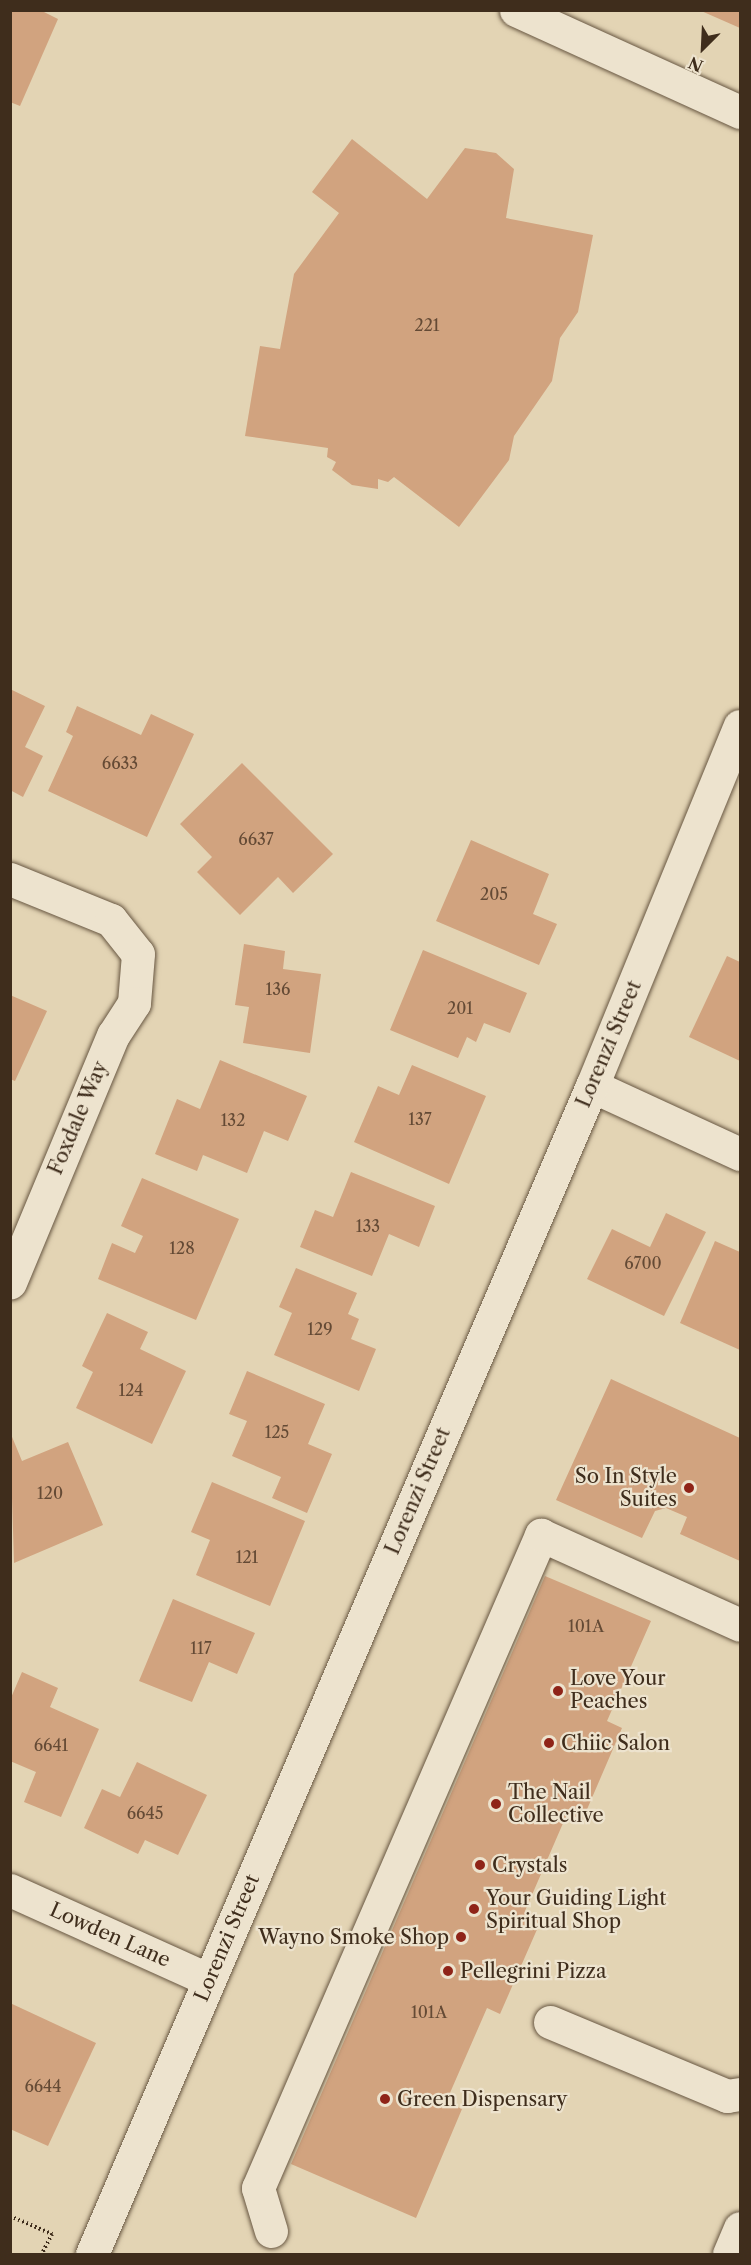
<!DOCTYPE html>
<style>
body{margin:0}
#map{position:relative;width:751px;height:2265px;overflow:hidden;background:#e3d4b4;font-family:"Libre Caslon Text",serif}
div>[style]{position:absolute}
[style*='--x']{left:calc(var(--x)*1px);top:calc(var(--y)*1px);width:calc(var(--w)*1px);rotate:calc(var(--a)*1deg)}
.building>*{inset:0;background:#d1a37f}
.path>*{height:4px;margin-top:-2px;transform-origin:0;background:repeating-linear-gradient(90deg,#3f2d1c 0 1.5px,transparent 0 4.5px)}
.roads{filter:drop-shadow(0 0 2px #685742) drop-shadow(0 0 2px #685742)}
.minor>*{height:33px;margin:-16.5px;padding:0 16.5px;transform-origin:16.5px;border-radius:16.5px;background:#ede3ce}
.dots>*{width:16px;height:16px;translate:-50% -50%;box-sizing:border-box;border:3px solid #ede3ce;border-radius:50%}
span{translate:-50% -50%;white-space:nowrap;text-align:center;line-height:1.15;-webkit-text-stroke:4.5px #ede3ce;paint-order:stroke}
.number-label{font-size:16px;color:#644a35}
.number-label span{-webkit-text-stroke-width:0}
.street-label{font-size:20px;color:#3f2d1c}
.poi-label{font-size:20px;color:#3f2d1c}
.right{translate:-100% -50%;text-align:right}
.left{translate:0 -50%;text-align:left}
.frame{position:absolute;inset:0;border:12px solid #3f2d1c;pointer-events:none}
.north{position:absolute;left:673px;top:18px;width:60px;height:60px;-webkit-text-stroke:4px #ede3ce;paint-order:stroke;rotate:204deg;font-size:16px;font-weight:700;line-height:24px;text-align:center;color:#3f2d1c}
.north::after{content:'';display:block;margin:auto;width:21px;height:27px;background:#3f2d1c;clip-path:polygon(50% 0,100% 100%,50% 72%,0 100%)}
</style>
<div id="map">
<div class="building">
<i style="clip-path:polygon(10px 10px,40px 10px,58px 19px,20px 106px,10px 102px)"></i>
<i style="clip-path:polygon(699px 10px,740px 10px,740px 28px)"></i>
<i style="clip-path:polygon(352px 139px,427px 199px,465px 148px,496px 153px,514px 169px,506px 218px,593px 235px,578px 312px,560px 338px,552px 381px,514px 436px,509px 460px,459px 527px,394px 477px,388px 482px,378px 479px,378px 489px,352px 485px,332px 470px,336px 462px,327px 457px,328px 448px,245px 436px,260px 346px,280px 349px,294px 274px,339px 213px,312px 192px)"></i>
<i style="clip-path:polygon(10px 689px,45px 706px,25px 747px,43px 756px,23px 797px,10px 790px)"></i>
<i style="clip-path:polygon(77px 706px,141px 735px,151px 714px,194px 734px,147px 837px,48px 791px,73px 736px,66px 732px)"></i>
<i style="clip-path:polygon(242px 763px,333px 854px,293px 893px,278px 877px,240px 915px,197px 872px,212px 857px,180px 824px)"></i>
<i style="clip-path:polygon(471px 840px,549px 874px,533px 914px,557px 924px,539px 965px,436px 921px)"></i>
<i style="clip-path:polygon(244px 944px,285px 951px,283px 969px,321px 974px,310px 1053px,243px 1043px,249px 1007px,235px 1005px)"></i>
<i style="clip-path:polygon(423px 950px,527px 993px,510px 1033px,484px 1023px,476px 1042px,467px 1037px,458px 1058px,390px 1030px)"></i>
<i style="clip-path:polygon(727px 956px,740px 962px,740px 1061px,689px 1037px)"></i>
<i style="clip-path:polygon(10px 995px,47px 1011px,15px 1081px,10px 1079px)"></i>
<i style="clip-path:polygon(220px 1060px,307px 1096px,288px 1141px,264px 1131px,247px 1173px,203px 1155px,197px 1171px,155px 1154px,177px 1099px,200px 1109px)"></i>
<i style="clip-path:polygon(412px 1065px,486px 1096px,449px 1184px,354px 1142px,378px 1086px,399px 1095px)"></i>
<i style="clip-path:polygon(351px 1172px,435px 1206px,419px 1247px,389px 1234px,372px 1276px,300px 1247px,315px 1210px,333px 1217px)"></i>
<i style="clip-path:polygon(142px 1178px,239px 1219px,196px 1320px,98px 1279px,112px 1243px,135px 1253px,143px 1236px,121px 1226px)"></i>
<i style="clip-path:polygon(666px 1213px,706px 1232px,664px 1316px,587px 1279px,612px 1229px,650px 1247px)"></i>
<i style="clip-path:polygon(715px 1241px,740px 1252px,740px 1350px,680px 1323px)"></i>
<i style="clip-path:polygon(296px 1268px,357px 1293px,348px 1314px,359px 1319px,351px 1339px,376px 1349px,359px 1391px,274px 1355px,292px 1313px,279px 1307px)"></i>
<i style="clip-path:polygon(107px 1313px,148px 1332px,140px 1349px,186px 1371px,152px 1444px,76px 1408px,93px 1372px,82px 1366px)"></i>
<i style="clip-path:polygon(247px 1371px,325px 1404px,308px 1444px,332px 1454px,307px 1513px,272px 1498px,281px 1477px,232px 1456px,247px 1421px,229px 1414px)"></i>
<i style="clip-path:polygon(611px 1379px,740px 1438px,740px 1561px,680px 1534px,687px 1517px,666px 1508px,655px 1511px,642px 1538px,556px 1500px)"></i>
<i style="clip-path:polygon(10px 1432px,22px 1461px,68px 1442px,103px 1525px,14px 1563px)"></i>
<i style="clip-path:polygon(212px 1482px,305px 1521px,270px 1606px,196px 1575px,210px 1540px,191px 1532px)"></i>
<i style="clip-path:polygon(545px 1576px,651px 1621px,607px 1721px,622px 1728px,582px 1821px,567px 1814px,525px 1911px,542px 1918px,500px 2014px,487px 2008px,446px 2102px,462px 2109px,416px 2218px,291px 2164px)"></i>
<i style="clip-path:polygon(173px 1599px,255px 1633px,237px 1674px,209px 1662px,192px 1702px,139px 1681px)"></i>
<i style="clip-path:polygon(22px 1672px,58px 1688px,50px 1707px,99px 1729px,61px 1817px,24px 1802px,36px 1772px,10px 1761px,10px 1700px)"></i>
<i style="clip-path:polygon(137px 1762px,207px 1795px,178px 1855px,145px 1840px,138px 1854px,84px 1828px,102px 1789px,120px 1797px)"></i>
<i style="clip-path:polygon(10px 2003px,96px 2043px,48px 2146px,10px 2129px)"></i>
</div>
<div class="path">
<i style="--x:10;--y:2216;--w:46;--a:23.2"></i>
<i style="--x:52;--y:2234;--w:22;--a:117"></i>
</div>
<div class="roads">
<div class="minor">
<i style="--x:516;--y:10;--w:246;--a:24.5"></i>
<i style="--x:10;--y:879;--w:109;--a:22.1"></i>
<i style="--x:111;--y:920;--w:43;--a:51.5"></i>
<i style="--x:138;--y:954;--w:49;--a:94.7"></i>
<i style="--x:134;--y:1003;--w:38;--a:123"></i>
<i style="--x:113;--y:1035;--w:268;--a:112.6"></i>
<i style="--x:592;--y:1086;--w:163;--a:24.7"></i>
<i style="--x:10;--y:1890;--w:218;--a:24.3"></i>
<i style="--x:550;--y:2022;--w:192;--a:22.7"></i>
<i style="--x:727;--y:2096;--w:13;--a:-9"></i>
<i style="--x:271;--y:2231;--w:45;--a:-106.8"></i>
<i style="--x:258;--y:2188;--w:712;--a:-66.57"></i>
<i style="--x:541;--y:1535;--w:218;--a:24.3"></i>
<i style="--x:92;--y:2254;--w:1271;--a:-66.83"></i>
<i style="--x:592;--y:1086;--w:389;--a:-67.7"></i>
<i style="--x:729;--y:2254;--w:28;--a:-67"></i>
</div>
</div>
<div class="dots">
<i style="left:689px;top:1488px;background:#8f2418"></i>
<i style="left:558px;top:1691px;background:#8f2418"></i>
<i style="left:549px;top:1743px;background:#8f2418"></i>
<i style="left:496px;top:1804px;background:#8f2418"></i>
<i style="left:480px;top:1865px;background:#8f2418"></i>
<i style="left:474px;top:1909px;background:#8f2418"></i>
<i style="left:461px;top:1937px;background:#8f2418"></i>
<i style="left:448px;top:1971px;background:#8f2418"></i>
<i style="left:385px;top:2099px;background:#8f2418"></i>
</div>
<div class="number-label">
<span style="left:427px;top:325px">221</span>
<span style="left:120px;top:763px">6633</span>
<span style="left:256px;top:839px">6637</span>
<span style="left:494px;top:894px">205</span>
<span style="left:278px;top:989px">136</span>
<span style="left:460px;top:1008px">201</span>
<span style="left:420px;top:1119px">137</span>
<span style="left:233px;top:1120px">132</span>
<span style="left:368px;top:1226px">133</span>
<span style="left:182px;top:1248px">128</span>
<span style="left:643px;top:1263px">6700</span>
<span style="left:320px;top:1329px">129</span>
<span style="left:131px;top:1390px">124</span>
<span style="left:277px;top:1432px">125</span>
<span style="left:50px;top:1493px">120</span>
<span style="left:247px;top:1557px">121</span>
<span style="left:586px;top:1626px">101A</span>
<span style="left:201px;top:1648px">117</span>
<span style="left:51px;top:1745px">6641</span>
<span style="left:145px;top:1813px">6645</span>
<span style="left:429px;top:2012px">101A</span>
<span style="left:43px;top:2086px">6644</span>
</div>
<div class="street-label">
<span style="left:609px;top:1044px;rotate:-67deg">Lorenzi Street</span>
<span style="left:78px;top:1118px;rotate:-67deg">Foxdale Way</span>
<span style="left:418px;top:1491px;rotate:-67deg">Lorenzi Street</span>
<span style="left:110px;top:1935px;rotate:24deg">Lowden Lane</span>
<span style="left:227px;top:1938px;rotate:-67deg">Lorenzi Street</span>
</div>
<div class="poi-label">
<span class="right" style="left:677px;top:1488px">So In Style<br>Suites</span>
<span class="left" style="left:570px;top:1690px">Love Your<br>Peaches</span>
<span class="left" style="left:561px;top:1743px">Chiic Salon</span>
<span class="left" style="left:508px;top:1804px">The Nail<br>Collective</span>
<span class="left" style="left:492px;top:1865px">Crystals</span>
<span class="left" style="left:486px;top:1910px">Your Guiding Light<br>Spiritual Shop</span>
<span class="right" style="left:449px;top:1937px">Wayno Smoke Shop</span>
<span class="left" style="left:460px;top:1971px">Pellegrini Pizza</span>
<span class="left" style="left:397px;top:2099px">Green Dispensary</span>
</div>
<div class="frame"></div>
<div class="north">N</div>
</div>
